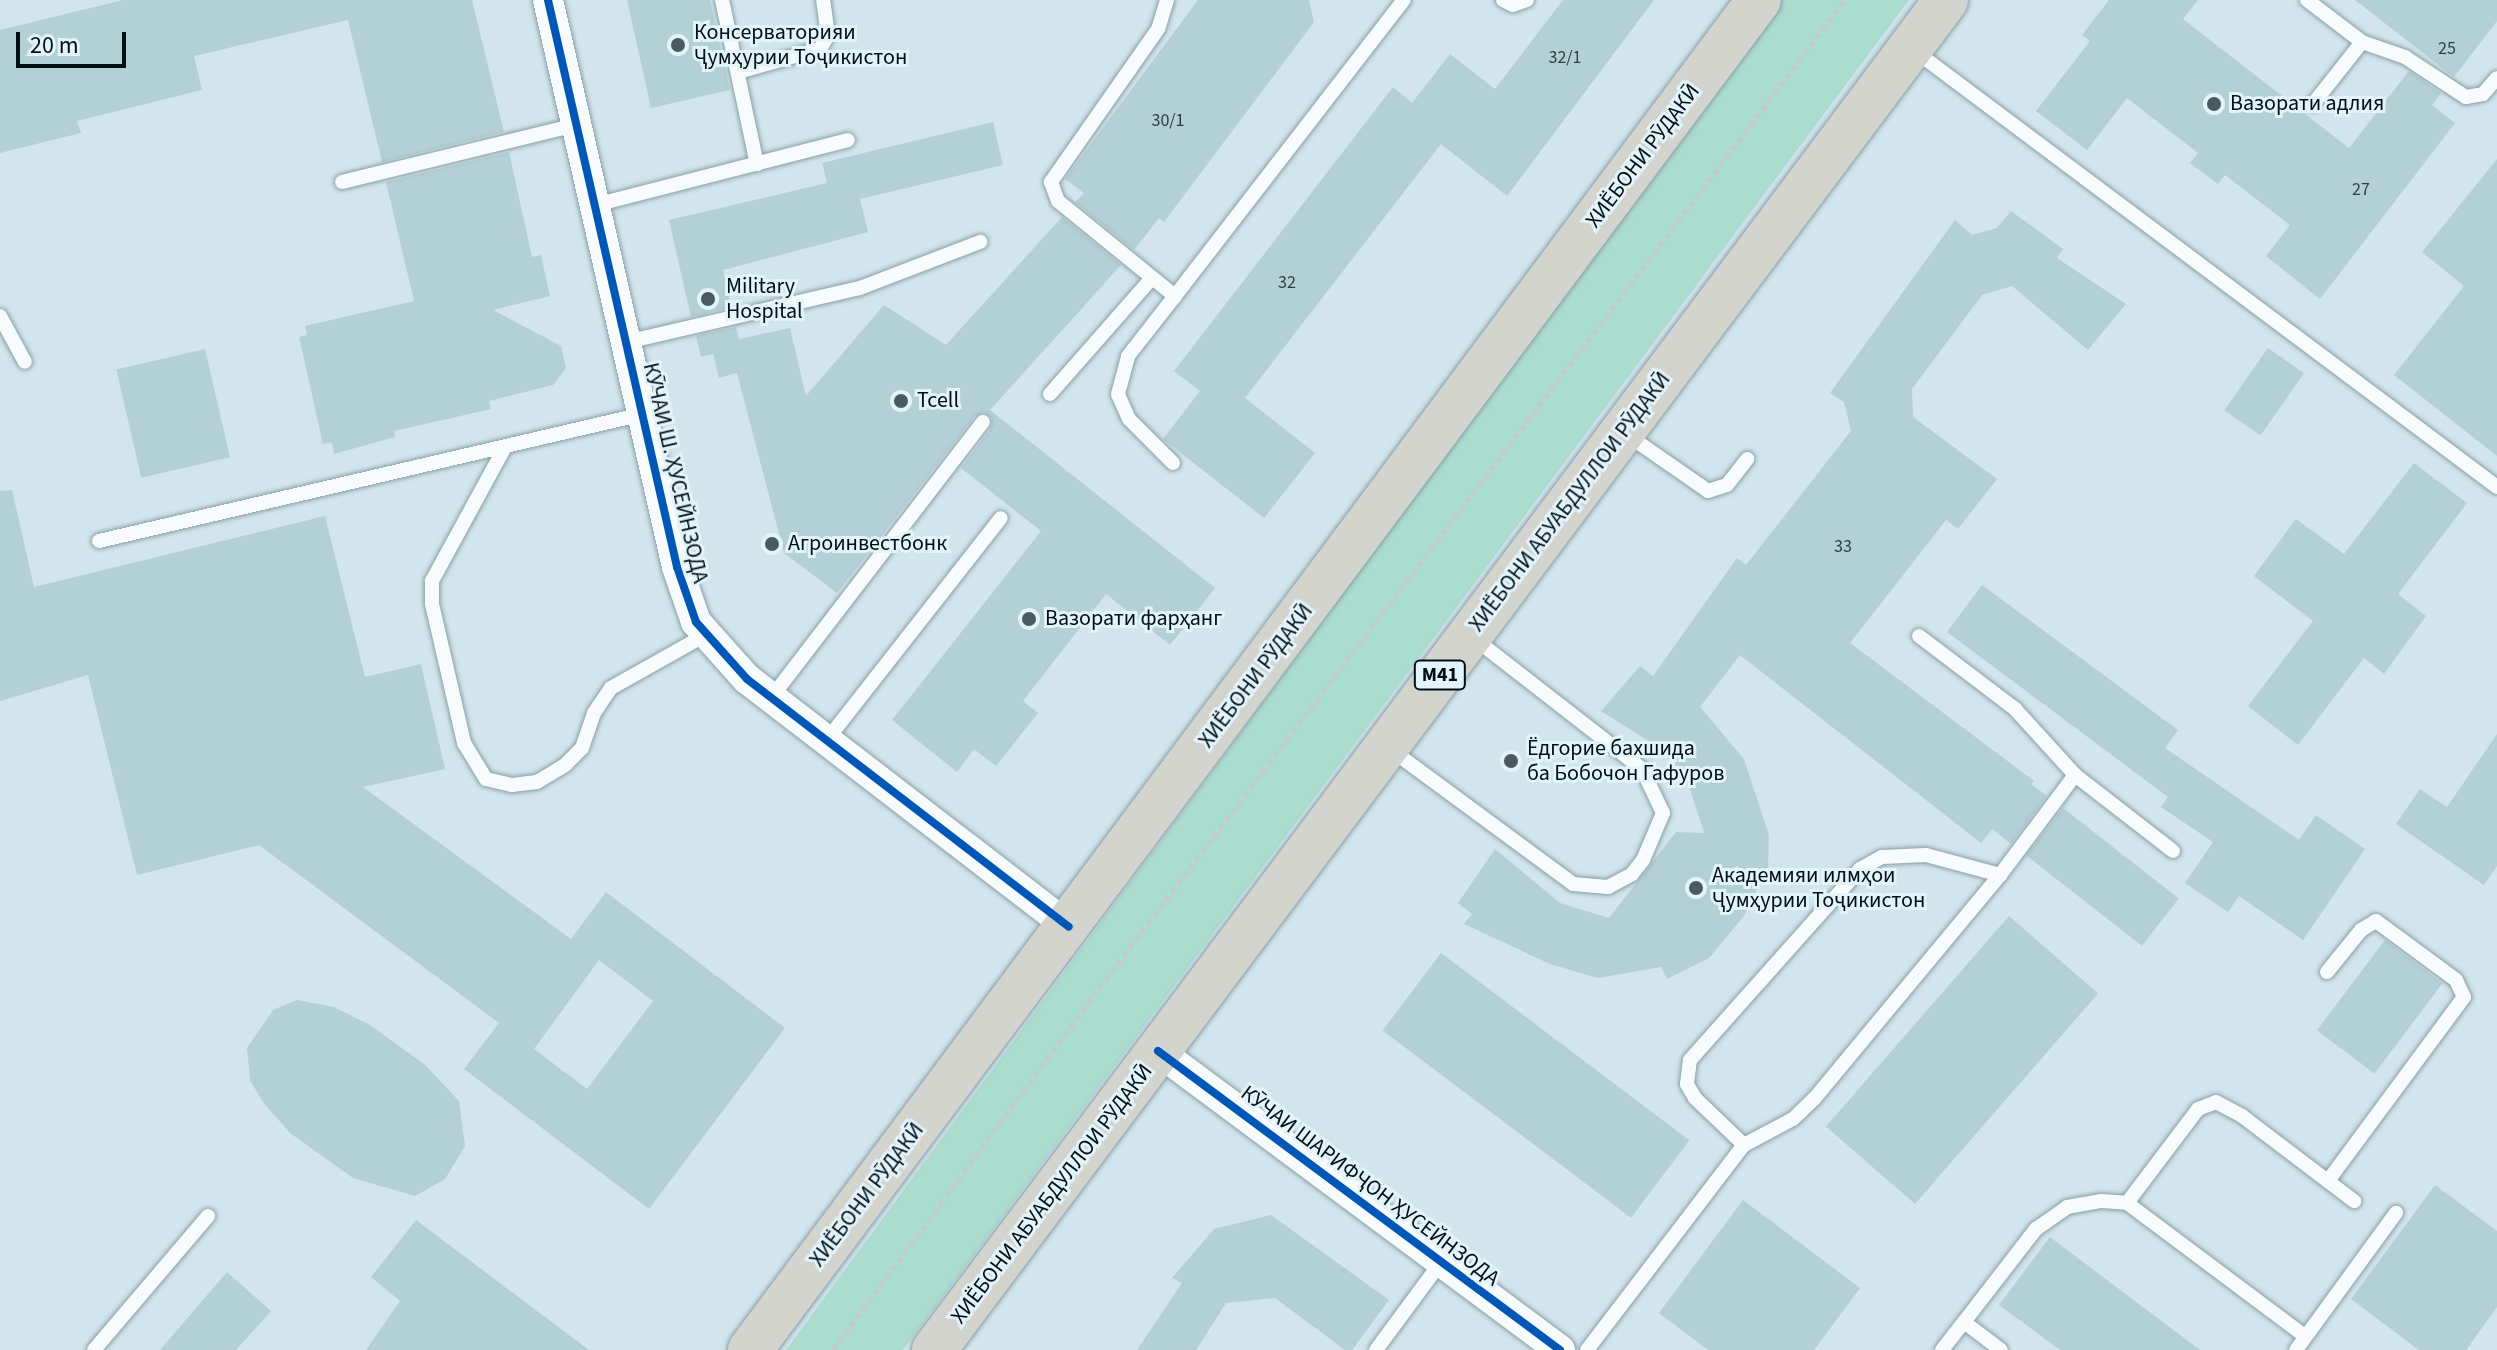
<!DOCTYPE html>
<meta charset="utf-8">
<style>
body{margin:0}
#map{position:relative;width:2497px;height:1350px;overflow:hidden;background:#d2e4ec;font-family:"Source Sans 3",sans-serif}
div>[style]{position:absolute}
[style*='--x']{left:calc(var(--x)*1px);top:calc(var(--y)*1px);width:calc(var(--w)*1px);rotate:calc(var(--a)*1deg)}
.green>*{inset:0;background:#aaddcd}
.building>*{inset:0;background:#b3d0d5;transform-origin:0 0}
.path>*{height:5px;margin-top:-2.5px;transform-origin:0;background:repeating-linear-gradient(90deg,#c4c9cc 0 6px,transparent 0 10px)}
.roads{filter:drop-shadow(0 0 2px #899fa7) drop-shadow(0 0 2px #899fa7)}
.service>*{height:14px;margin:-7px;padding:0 7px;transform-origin:7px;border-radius:7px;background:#f8fbfc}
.minor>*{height:30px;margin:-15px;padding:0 15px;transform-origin:15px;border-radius:15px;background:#f8fbfc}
.trunk>*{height:44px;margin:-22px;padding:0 22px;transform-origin:22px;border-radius:22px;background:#d3d4ce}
.cycleway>*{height:8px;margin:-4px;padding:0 4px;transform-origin:4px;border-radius:4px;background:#0057b8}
.dots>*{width:22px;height:22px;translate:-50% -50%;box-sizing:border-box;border:4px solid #e2f3fa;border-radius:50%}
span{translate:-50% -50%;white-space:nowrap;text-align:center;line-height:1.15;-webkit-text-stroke:6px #e2f3fa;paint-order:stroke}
.number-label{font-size:18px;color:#2d3f46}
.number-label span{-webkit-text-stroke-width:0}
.shield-label span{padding:2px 6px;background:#e2f3fa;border:2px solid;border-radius:6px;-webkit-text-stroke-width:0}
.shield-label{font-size:20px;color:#000f16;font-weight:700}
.poi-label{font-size:22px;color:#000f16}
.left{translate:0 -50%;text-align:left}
.street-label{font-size:22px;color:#000f16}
.scale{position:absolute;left:16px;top:32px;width:110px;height:36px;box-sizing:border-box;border:4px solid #000f16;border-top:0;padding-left:10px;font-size:24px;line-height:28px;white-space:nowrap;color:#000f16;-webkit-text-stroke:6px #e2f3fa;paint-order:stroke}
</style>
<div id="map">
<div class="green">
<i style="clip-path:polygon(1780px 0,1909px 0,903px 1350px,786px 1350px)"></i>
</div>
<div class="building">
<i style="clip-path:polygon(123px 0,472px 0,504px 132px,382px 162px,348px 20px,194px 56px,202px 90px,77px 121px,81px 133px,0 153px,0 30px)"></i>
<i style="clip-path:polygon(627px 0,710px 0,730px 90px,651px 108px)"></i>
<i style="clip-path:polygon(1198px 0,1309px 0,1314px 22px,1164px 222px,1159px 218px,1134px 250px,1075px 202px,1084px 193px,1065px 179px)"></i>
<i style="clip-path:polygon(1563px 0,1654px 0,1507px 196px,1441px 144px,1245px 398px,1315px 453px,1264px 518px,1163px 439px,1200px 391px,1174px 371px,1393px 87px,1412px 103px,1450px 54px,1495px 89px)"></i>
<i style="clip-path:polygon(2109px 0,2198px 0,2183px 19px,2349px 148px,2409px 71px,2441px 93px,2432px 105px,2455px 123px,2320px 299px,2266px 256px,2290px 225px,2225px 175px,2218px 184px,2190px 163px,2198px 153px,2127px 98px,2087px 150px,2036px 111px,2090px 41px,2082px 35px)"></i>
<i style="clip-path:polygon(2355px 0,2497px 0,2497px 21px,2454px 77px)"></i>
<i style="clip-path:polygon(993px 122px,1003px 165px,860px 199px,868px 232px,723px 270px,731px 307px,691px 317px,669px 220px,827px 183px,822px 163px)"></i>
<i style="clip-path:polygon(509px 152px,532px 257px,541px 255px,550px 296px,493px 310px,561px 346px,566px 368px,553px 385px,489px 401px,491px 409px,394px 431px,395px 437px,334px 454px,332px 442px,323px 444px,299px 337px,307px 335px,305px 326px,414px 301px,386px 182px)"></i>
<i style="clip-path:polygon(2497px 159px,2497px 456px,2394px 375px,2464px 286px,2422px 252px)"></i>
<i style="clip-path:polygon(2011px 211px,2063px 249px,2057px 258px,2126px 304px,2088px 350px,2012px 286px,1982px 295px,1912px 389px,1913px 417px,1997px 479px,1958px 529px,1946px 520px,1850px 643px,2034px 781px,2031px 784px,2047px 796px,2011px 844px,1992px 829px,1981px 843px,1740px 655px,1700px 707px,1744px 759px,1769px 835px,1768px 867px,1744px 916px,1709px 958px,1667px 979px,1661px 967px,1598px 978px,1550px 964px,1464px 924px,1472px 914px,1458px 903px,1495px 849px,1560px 903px,1609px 918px,1676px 832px,1704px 833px,1690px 789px,1677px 767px,1647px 740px,1601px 711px,1640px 666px,1653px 676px,1737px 558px,1746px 565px,1851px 431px,1844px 402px,1830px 393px,1955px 220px,1972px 235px,1997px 228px)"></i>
<i style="clip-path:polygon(1062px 217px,1121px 265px,990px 410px,1215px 588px,1170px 645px,1106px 594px,1023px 701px,1038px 713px,996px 766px,974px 749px,957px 772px,892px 720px,1041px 531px,961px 468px,991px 428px,992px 418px,984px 412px,975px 416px,837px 593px,784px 553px,737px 373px,719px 378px,713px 354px,701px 357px,696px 336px,736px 327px,739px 339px,790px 328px,806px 396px,884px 305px,946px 345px)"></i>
<i style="left:2268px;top:348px;width:44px;height:76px;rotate:35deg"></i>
<i style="left:205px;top:349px;width:111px;height:91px;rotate:77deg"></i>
<i style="clip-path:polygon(2414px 463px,2467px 503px,2398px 594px,2426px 616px,2384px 674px,2364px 658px,2298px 745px,2248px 706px,2313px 621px,2254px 576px,2296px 519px,2344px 554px)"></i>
<i style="clip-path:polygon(evenodd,12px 490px,34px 587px,325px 516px,365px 677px,421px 664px,445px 769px,363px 787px,571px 939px,606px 892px,785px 1028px,649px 1209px,464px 1069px,499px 1023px,259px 845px,137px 875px,88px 675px,0 701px,0 491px,12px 490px,599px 960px,653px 1001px,587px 1089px,534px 1049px,599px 960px)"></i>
<i style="clip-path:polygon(1982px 585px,2178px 730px,2165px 748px,2299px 840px,2316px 815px,2365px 849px,2303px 940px,2239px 896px,2228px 912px,2185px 883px,2213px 842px,2161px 807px,2168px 797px,1947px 632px)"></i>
<i style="clip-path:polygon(2497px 734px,2497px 866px,2484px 885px,2396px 824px,2420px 789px,2447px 807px)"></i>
<i style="left:2063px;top:808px;width:147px;height:60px;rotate:38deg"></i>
<i style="left:2009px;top:916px;width:118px;height:279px;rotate:41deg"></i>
<i style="left:2385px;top:940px;width:72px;height:113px;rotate:37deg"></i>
<i style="left:1441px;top:953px;width:311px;height:97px;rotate:37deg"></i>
<i style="clip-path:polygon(297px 1000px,334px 1007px,370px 1025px,424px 1064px,459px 1101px,465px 1146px,445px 1179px,415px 1196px,353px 1178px,290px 1133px,263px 1102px,250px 1080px,247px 1048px,273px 1010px)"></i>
<i style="clip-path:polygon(2435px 1185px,2497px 1231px,2497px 1307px,2466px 1350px,2419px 1350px,2351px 1299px)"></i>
<i style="clip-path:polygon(1743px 1200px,1860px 1288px,1814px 1350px,1708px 1350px,1659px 1313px)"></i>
<i style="clip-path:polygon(1271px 1215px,1389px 1300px,1352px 1350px,1345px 1350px,1275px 1298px,1226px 1303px,1196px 1350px,1137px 1350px,1182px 1283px,1172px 1278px,1214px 1229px)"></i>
<i style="clip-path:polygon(416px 1220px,589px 1350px,366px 1350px,400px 1301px,371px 1277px)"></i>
<i style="clip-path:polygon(2050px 1237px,2200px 1350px,2060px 1350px,1999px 1305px)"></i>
<i style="clip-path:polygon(227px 1272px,271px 1311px,236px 1350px,160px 1350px)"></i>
</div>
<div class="path">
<i style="--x:833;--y:1350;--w:449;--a:-53.7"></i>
<i style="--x:1099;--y:988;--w:1238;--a:-52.94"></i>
</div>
<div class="roads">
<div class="service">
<i style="--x:722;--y:0;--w:168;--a:78"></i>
<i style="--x:1167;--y:0;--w:30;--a:107"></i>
<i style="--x:1158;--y:29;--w:187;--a:125"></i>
<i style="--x:1051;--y:182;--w:20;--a:70"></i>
<i style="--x:1058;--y:201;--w:151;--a:39.1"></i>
<i style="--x:1175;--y:296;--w:374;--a:-52.3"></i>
<i style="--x:1503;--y:0;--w:11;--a:27"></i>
<i style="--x:1513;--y:5;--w:15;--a:-20"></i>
<i style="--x:2307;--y:0;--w:69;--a:37.4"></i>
<i style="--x:1915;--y:51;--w:727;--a:36.84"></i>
<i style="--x:738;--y:72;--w:85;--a:-15.7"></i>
<i style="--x:820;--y:49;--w:16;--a:-60"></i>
<i style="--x:828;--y:35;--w:35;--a:-98"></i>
<i style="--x:2313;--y:104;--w:79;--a:-51.7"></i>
<i style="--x:2362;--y:42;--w:46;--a:19.2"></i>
<i style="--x:2405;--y:57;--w:73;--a:33.3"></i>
<i style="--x:2466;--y:97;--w:17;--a:-10"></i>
<i style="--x:2483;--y:94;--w:21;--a:-49"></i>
<i style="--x:342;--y:182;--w:241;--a:-13.7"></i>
<i style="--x:595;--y:205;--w:261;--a:-14.4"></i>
<i style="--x:0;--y:316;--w:52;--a:61.5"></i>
<i style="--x:626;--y:342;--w:240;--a:-13"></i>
<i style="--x:860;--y:288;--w:129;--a:-21"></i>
<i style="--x:1050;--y:394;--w:154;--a:-48.7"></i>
<i style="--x:1626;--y:434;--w:100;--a:34.8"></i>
<i style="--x:1708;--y:491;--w:20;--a:-18"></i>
<i style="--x:1727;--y:485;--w:33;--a:-52"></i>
<i style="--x:505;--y:447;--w:153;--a:118.6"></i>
<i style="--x:432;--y:581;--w:23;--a:90"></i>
<i style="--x:432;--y:604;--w:143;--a:77"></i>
<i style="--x:464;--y:743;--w:42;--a:58.6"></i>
<i style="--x:486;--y:779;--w:27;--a:13"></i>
<i style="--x:512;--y:785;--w:25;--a:-7"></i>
<i style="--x:537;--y:782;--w:33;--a:-31"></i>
<i style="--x:565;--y:765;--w:24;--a:-45"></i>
<i style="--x:582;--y:748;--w:37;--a:-71"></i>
<i style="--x:594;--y:713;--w:30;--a:-56"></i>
<i style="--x:611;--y:688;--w:108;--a:-29.4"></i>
<i style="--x:1173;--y:463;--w:62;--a:-135"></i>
<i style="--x:1129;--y:419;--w:27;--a:-114"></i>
<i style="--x:1118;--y:394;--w:39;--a:-75"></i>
<i style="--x:1128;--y:356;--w:76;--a:-51.9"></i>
<i style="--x:99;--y:541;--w:559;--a:-13.14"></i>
<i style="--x:1919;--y:636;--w:121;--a:37.2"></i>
<i style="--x:2015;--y:709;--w:89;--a:47.7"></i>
<i style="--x:771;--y:698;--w:348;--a:-52.5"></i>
<i style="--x:826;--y:741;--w:283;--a:-51.9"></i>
<i style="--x:1390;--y:749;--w:227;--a:36.4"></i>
<i style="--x:1573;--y:884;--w:35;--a:5"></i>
<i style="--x:1608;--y:887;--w:27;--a:-28"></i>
<i style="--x:1632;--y:874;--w:18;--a:-52"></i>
<i style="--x:1643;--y:860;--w:51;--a:-66.9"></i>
<i style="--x:1663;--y:813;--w:49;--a:-115.5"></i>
<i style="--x:1642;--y:769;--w:213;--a:-142.1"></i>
<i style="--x:2327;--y:972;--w:54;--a:-51"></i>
<i style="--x:2361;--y:930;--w:17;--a:-31"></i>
<i style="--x:2376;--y:921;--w:99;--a:36.4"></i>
<i style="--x:2456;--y:980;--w:19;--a:65"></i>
<i style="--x:2464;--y:997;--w:229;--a:126.5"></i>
<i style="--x:1744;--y:1145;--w:55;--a:-28"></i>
<i style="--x:1793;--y:1119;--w:29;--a:-44"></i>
<i style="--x:1814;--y:1099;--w:291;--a:-50.3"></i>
<i style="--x:2127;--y:1203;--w:118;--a:-52.9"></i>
<i style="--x:2198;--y:1109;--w:19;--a:-21"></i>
<i style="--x:2216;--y:1102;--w:30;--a:28"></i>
<i style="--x:2242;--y:1116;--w:141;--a:37.2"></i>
<i style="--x:1964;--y:1322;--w:118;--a:-52.3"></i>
<i style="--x:2036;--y:1229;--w:38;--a:-35"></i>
<i style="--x:2067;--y:1207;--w:35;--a:-10"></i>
<i style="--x:2101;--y:1201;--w:26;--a:4"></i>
<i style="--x:2127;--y:1203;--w:222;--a:36.8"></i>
<i style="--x:94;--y:1350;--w:176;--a:-49.6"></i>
<i style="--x:1376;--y:1350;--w:109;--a:-53.5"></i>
<i style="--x:1587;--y:1350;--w:258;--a:-52.6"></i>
<i style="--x:1744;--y:1145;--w:68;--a:-136.2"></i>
<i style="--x:1695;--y:1098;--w:16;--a:-120"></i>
<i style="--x:1687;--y:1084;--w:24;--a:-83"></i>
<i style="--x:1690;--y:1060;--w:256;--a:-48.3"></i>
<i style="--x:1860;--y:869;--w:25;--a:-29"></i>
<i style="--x:1882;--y:857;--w:44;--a:-2.6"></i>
<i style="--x:1926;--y:855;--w:77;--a:15.1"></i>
<i style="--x:2000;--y:875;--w:125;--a:-53.1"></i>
<i style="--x:2075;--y:775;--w:124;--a:37.8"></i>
<i style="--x:1942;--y:1350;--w:36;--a:-52"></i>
<i style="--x:1964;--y:1322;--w:46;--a:37.1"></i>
<i style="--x:2296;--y:1350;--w:170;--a:-53.9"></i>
</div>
<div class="minor">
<i style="--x:548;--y:0;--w:581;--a:77.18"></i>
<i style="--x:677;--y:567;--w:58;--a:70.9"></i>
<i style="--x:696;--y:622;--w:76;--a:48.2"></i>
<i style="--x:747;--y:679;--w:406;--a:37.6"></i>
<i style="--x:1158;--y:1051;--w:501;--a:36.64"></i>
</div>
<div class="trunk">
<i style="--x:750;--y:1350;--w:1685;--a:-53.23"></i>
<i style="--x:934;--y:1350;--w:1687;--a:-53.14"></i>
</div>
</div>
<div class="cycleway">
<i style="--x:548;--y:0;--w:581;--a:77.18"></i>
<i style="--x:677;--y:567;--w:58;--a:70.9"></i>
<i style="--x:696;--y:622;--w:76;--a:48.2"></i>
<i style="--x:747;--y:679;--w:406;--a:37.6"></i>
<i style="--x:1158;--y:1051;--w:501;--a:36.64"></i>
</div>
<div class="dots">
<i style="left:678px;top:45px;background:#4a5a61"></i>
<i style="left:2214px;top:104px;background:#4a5a61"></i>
<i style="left:708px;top:299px;background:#4a5a61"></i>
<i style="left:901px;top:401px;background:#4a5a61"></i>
<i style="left:772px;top:544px;background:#4a5a61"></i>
<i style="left:1029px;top:619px;background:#4a5a61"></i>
<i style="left:1511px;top:761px;background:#4a5a61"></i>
<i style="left:1696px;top:888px;background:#4a5a61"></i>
</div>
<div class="number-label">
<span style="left:2447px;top:49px">25</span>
<span style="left:1565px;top:58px">32/1</span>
<span style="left:1168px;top:121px">30/1</span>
<span style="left:2361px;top:190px">27</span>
<span style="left:1287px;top:283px">32</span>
<span style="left:1843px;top:547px">33</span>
</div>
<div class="shield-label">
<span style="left:1440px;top:675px">M41</span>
</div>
<div class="poi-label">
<span class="left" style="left:694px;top:45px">Консерваторияи<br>Ҷумҳурии Тоҷикистон</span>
<span class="left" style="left:2230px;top:104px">Вазорати адлия</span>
<span class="left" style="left:726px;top:299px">Military<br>Hospital</span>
<span class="left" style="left:917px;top:401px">Tcell</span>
<span class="left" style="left:788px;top:544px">Агроинвестбонк</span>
<span class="left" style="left:1045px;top:619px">Вазорати фарҳанг</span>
<span class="left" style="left:1527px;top:761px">Ёдгорие бахшида<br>ба Бобочон Гафуров</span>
<span class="left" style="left:1712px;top:888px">Академияи илмҳои<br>Ҷумҳурии Тоҷикистон</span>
</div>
<div class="street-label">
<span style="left:1643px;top:156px;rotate:-53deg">ХИЁБОНИ РӮДАКӢ</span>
<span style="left:675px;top:473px;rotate:77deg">КӮЧАИ Ш. ҲУСЕЙНЗОДА</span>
<span style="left:1570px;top:502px;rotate:-53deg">ХИЁБОНИ АБУАБДУЛЛОИ РӮДАКӢ</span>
<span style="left:1256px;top:676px;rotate:-53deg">ХИЁБОНИ РӮДАКӢ</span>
<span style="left:1370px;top:1186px;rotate:37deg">КӮЧАИ ШАРИФҶОН ҲУСЕЙНЗОДА</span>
<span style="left:1052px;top:1194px;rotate:-53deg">ХИЁБОНИ АБУАБДУЛЛОИ РӮДАКӢ</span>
<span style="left:867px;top:1195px;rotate:-53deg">ХИЁБОНИ РӮДАКӢ</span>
</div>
<div class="scale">20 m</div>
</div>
